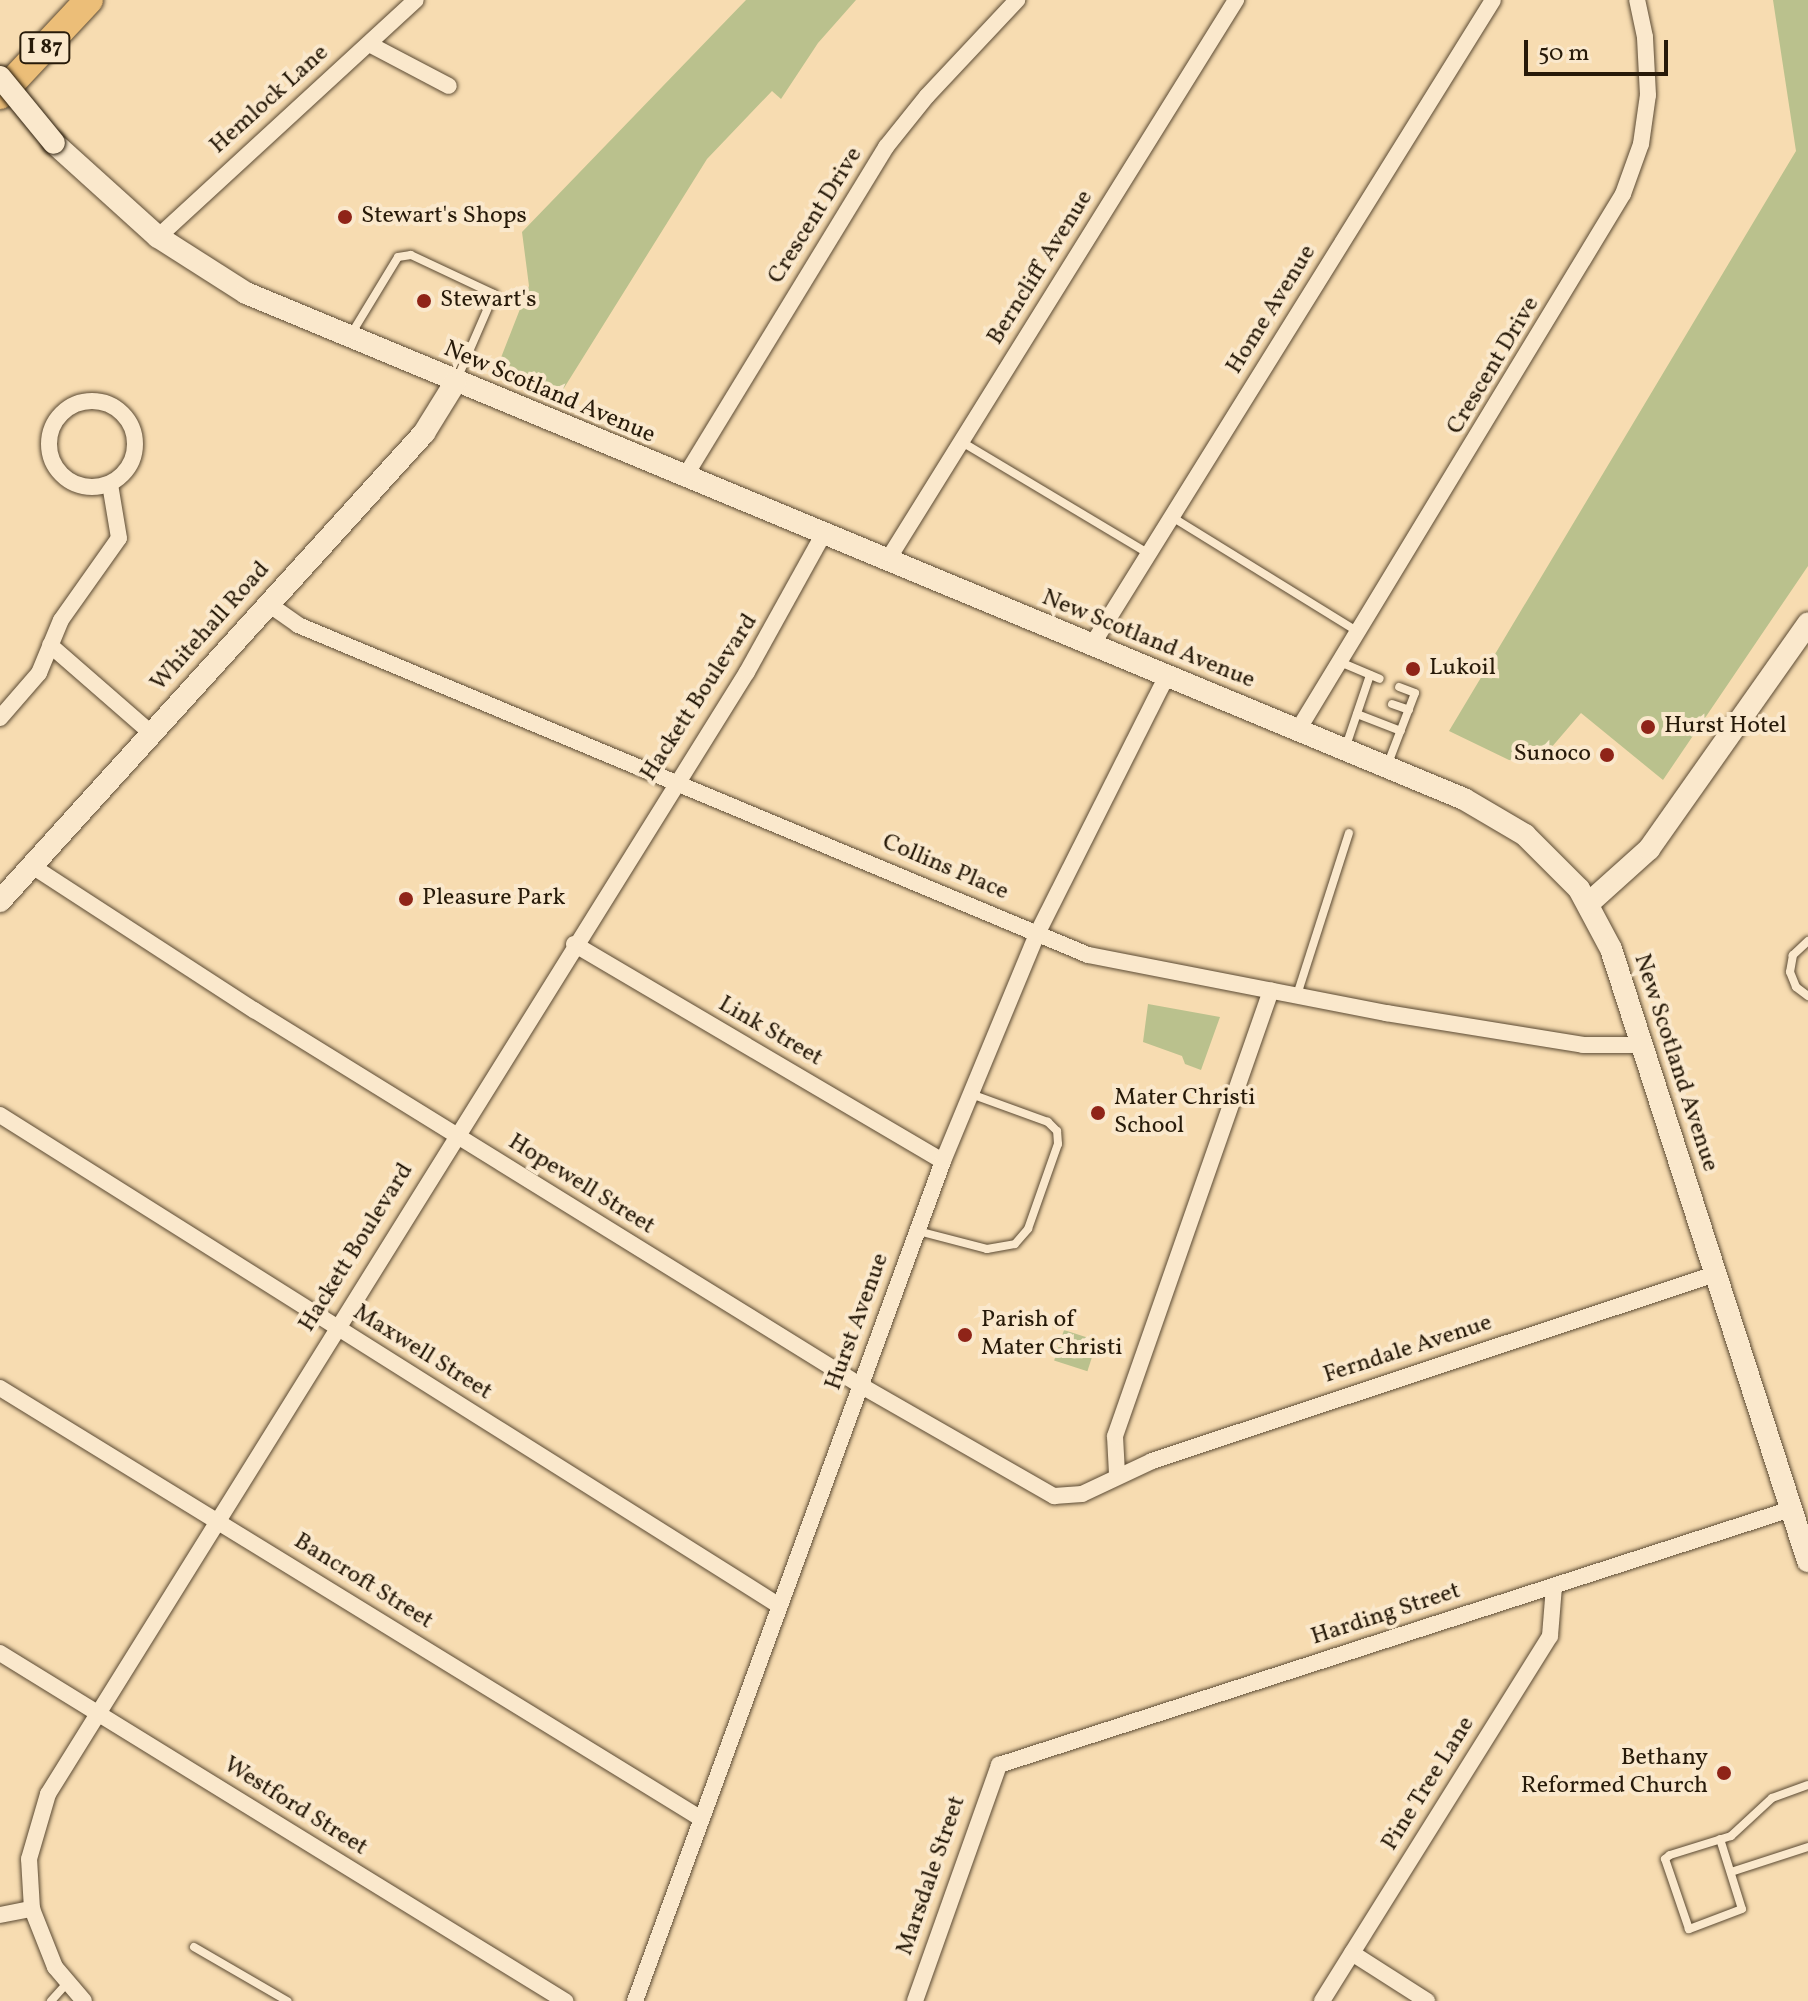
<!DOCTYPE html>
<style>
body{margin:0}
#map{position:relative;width:1808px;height:2001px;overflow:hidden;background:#f7dcb1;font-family:Vollkorn,serif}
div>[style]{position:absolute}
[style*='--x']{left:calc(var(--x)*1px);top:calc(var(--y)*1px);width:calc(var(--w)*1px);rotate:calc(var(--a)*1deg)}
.green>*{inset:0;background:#bac18d;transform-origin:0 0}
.roads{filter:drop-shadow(0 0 2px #5b4a33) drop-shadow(0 0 2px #5b4a33)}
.lane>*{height:8px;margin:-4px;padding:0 4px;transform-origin:4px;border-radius:4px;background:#fae8cc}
.street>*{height:16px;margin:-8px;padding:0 8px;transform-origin:8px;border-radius:8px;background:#fae8cc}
.street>.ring{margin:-8px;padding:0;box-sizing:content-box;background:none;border:16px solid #fae8cc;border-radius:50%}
.secondary>*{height:22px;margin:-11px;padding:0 11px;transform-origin:11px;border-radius:11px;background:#fae8cc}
.highway>*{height:28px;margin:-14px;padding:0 14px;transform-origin:14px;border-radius:14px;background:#ecbe78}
.bridges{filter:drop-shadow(0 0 2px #271a09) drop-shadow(0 0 2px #271a09)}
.secondary-bridge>*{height:22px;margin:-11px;padding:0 11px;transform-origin:11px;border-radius:11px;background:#fae8cc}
.dots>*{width:22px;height:22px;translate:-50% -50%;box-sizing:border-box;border:4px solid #fae8cc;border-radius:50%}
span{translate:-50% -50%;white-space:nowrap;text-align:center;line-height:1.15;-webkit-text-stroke:8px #fae8cc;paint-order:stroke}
.shield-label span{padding:2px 6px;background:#fae8cc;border:2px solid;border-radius:6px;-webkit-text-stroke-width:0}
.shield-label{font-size:22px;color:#271a09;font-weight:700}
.street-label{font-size:24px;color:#271a09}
.poi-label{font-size:24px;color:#271a09}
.left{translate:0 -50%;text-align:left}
.right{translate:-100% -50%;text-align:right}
.scale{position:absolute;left:1524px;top:40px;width:144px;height:36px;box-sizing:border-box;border:4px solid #271a09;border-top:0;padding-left:10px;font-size:24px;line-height:28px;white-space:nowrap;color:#271a09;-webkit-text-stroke:6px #fae8cc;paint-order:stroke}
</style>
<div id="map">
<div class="green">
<i style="clip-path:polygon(746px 0,856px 0,818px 43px,781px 99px,772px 91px,707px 159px,559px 396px,495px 373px,529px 286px,522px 232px)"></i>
<i style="clip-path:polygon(1773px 0,1808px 0,1808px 566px,1663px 780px,1581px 713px,1538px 763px,1509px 760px,1449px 731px,1796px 151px)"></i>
<i style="clip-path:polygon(1148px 1004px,1220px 1017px,1201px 1070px,1185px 1064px,1182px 1056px,1143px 1042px)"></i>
<i style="left:1064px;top:1330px;width:35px;height:32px;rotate:18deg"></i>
</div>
<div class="roads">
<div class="lane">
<i style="--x:350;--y:336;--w:92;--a:-58.7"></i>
<i style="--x:398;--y:257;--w:13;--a:-9"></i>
<i style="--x:411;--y:255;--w:92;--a:25.2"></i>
<i style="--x:494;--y:294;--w:93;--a:113.5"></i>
<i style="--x:962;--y:442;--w:218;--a:30.9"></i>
<i style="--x:1172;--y:517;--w:219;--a:31.7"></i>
<i style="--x:1340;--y:662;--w:43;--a:23"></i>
<i style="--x:1392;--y:704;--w:18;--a:19"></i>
<i style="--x:1357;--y:714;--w:47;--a:21.1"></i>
<i style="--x:1346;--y:746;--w:75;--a:-71.3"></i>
<i style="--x:1387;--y:766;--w:78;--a:-69"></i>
<i style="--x:1415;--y:693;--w:17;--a:-159"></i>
<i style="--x:1808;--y:941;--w:21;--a:137"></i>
<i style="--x:1793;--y:955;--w:17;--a:100"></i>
<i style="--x:1790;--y:972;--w:16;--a:68"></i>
<i style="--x:1796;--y:987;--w:15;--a:37"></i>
<i style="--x:1297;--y:995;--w:170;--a:-72.2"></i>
<i style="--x:918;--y:1231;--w:71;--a:14.6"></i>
<i style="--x:987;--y:1249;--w:28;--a:-10"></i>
<i style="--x:1015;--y:1244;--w:20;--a:-49"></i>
<i style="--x:1028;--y:1229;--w:90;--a:-70.6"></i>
<i style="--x:1058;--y:1144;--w:13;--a:-94"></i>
<i style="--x:1057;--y:1131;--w:13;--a:-135"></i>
<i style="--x:1048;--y:1122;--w:82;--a:-160"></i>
<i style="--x:1720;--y:1839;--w:73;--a:72.6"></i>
<i style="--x:1742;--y:1909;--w:57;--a:159.3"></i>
<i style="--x:1689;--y:1929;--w:74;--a:-108.9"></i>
<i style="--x:1665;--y:1859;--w:6;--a:-39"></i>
<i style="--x:1670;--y:1855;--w:64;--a:-17.3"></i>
<i style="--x:1731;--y:1836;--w:56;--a:-42.8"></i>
<i style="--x:1772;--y:1798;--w:38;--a:-20"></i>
<i style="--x:1731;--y:1872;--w:81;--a:-18"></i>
<i style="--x:194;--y:1947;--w:108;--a:30.1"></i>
<i style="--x:51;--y:2001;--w:24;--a:-48"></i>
</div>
<div class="street">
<i style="--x:369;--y:44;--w:90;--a:27.7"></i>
<i style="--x:158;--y:237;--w:350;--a:-42.6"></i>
<i class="ring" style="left:49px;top:401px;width:70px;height:70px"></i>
<i style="--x:684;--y:478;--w:388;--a:-58.6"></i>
<i style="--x:886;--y:147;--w:65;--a:-51.2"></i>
<i style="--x:927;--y:96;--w:132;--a:-46.8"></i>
<i style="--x:887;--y:561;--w:661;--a:-58.11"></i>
<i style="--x:267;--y:603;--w:38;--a:35"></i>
<i style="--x:298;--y:625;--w:856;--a:22.67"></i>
<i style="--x:1088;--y:955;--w:304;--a:11"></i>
<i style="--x:1386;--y:1013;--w:200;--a:9.2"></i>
<i style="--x:1583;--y:1045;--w:59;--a:0"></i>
<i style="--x:50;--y:645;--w:134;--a:41.1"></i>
<i style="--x:1092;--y:645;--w:759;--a:-58.13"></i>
<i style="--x:0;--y:718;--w:60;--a:-49.1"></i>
<i style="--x:39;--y:673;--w:57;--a:-67.5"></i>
<i style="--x:61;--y:620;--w:100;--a:-54.7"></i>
<i style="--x:119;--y:538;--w:55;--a:-99.5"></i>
<i style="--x:1298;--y:730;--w:627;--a:-58.77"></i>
<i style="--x:1623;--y:194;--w:53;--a:-70.2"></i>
<i style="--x:1641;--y:144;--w:49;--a:-81.9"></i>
<i style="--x:1648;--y:95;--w:58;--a:-93"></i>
<i style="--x:1645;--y:37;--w:38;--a:-102"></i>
<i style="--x:32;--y:866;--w:265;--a:33"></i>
<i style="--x:254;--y:1010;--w:713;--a:31.75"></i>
<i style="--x:860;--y:1385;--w:224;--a:29.8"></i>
<i style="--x:1054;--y:1496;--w:28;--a:-4"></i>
<i style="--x:1082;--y:1494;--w:77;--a:-25.2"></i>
<i style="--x:1152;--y:1461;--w:593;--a:-18.37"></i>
<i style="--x:574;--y:944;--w:428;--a:30.5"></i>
<i style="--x:0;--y:1115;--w:919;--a:32.2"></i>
<i style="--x:0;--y:1388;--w:822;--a:31.56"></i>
<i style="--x:1117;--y:1474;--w:38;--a:-93"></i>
<i style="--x:1115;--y:1436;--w:472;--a:-70.7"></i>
<i style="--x:0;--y:1653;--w:664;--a:31.63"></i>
<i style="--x:0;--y:1915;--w:33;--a:-11"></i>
<i style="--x:1352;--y:1953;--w:89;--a:32.6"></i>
<i style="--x:84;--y:2001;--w:45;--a:-130.5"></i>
<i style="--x:55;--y:1967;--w:62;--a:-111.6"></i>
<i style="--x:32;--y:1909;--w:50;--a:-93.4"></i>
<i style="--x:29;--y:1859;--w:68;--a:-73.7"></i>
<i style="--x:48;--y:1794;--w:1322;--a:-58.08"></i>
<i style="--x:747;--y:672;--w:157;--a:-61"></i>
<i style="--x:635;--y:2001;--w:895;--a:-69.86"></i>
<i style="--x:943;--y:1161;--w:246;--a:-67.5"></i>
<i style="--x:1037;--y:934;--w:289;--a:-63.3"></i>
<i style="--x:915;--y:2001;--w:251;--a:-70.4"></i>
<i style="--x:999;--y:1765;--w:832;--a:-17.91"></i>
<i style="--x:1322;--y:2001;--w:430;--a:-58"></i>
<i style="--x:1550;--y:1636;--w:50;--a:-85.4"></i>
</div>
<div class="secondary">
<i style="--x:54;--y:143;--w:140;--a:42.1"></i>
<i style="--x:158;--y:237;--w:104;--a:32.5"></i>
<i style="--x:246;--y:293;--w:1319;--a:22.56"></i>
<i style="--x:1464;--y:799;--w:71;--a:30.5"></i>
<i style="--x:1525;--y:835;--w:76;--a:45"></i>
<i style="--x:1579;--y:889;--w:68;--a:61.9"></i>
<i style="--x:1611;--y:949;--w:643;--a:72.16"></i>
<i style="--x:0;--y:901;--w:632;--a:-47.82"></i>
<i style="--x:424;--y:433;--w:59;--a:-58.2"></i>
<i style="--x:1589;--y:903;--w:81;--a:-42"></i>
<i style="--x:1649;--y:849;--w:276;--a:-54.8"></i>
</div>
<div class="highway">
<i style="--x:0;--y:95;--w:130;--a:-46.9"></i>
</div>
</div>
<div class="bridges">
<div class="secondary-bridge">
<i style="--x:0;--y:77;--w:85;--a:50.7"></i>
</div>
</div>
<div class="dots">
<i style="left:345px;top:217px;background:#8f2418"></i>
<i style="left:424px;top:301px;background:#8f2418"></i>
<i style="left:1413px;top:669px;background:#8f2418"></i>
<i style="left:1648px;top:727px;background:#8f2418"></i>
<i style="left:1607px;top:755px;background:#8f2418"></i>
<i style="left:406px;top:899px;background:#8f2418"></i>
<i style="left:1098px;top:1113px;background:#8f2418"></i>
<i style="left:965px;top:1335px;background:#8f2418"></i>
<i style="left:1724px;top:1773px;background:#8f2418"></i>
</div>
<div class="shield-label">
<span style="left:45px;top:48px">I 87</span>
</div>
<div class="street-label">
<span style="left:270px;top:100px;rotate:-42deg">Hemlock Lane</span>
<span style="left:816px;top:216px;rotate:-58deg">Crescent Drive</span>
<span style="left:1041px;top:268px;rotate:-58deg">Berncliff Avenue</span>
<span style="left:1272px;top:310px;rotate:-58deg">Home Avenue</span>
<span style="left:1494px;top:366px;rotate:-59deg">Crescent Drive</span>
<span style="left:549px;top:393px;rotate:23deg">New Scotland Avenue</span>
<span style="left:211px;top:627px;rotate:-48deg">Whitehall Road</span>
<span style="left:1148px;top:640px;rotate:22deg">New Scotland Avenue</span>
<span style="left:700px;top:698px;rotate:-57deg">Hackett Boulevard</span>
<span style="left:945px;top:868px;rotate:23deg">Collins Place</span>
<span style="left:770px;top:1032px;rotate:30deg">Link Street</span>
<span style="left:1675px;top:1063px;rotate:72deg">New Scotland Avenue</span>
<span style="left:581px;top:1185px;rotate:32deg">Hopewell Street</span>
<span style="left:357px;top:1248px;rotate:-58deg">Hackett Boulevard</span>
<span style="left:858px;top:1322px;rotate:-70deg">Hurst Avenue</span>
<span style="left:1408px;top:1350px;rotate:-18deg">Ferndale Avenue</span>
<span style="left:422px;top:1353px;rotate:32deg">Maxwell Street</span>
<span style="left:363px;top:1582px;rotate:32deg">Bancroft Street</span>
<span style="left:1386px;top:1615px;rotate:-18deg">Harding Street</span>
<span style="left:1429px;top:1784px;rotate:-58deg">Pine Tree Lane</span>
<span style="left:295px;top:1807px;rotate:32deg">Westford Street</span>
<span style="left:932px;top:1876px;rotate:-71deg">Marsdale Street</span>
</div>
<div class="poi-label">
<span class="left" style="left:361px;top:217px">Stewart's Shops</span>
<span class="left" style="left:440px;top:301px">Stewart's</span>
<span class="left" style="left:1429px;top:669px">Lukoil</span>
<span class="left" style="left:1664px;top:727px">Hurst Hotel</span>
<span class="right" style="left:1591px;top:755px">Sunoco</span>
<span class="left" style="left:422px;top:899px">Pleasure Park</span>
<span class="left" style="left:1114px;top:1113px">Mater Christi<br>School</span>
<span class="left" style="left:981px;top:1335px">Parish of<br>Mater Christi</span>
<span class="right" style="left:1708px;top:1773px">Bethany<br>Reformed Church</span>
</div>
<div class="scale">50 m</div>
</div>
